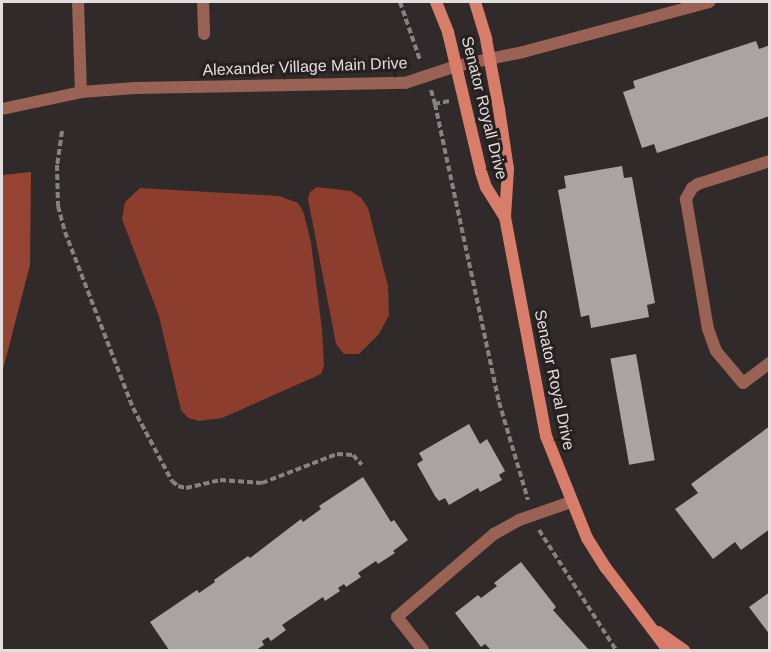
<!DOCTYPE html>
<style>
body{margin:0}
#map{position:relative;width:771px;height:652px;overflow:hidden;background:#302b2a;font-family:Helvetica,sans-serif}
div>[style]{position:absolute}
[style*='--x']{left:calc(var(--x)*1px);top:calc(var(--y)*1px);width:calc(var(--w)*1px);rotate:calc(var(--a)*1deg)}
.forest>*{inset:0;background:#954434}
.water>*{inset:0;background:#8d3d2e}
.building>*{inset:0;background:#a9a3a2;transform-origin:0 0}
.path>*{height:4px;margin-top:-2px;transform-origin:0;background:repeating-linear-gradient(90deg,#868281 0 6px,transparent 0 9px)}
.lane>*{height:12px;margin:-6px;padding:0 6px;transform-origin:6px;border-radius:6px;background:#9a6155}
.street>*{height:12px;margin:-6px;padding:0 6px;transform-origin:6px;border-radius:6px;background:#9a6155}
.secondary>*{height:12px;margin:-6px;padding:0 6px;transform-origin:6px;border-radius:6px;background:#d87d6a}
span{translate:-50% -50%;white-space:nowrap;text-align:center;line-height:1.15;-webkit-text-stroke:6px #262120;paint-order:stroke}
.street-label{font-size:16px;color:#e1dedd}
.frame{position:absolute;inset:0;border:3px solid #e1dedd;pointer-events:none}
</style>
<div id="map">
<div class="forest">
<i style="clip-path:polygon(31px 172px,30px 265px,2px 373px,2px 175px)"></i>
</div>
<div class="water">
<i style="clip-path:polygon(317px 187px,351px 191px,361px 198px,368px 208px,388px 286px,389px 315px,379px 334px,359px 354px,344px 354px,336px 344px,308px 199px,310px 192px)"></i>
<i style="clip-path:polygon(140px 188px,279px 196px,298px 203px,303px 211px,311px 242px,322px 330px,324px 365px,321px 374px,222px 418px,199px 421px,188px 418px,181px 410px,159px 316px,122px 219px,125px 202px)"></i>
</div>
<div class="building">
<i style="clip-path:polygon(756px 41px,759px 49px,770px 45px,770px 116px,657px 153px,654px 144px,642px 148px,623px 92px,635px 88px,633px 81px)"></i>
<i style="clip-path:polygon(622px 166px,624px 178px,632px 177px,655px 303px,647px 305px,649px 317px,591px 328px,589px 315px,581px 317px,558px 190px,566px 188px,564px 176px)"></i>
<i style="left:636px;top:354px;width:108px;height:26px;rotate:80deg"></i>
<i style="clip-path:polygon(469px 424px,480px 444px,487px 439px,505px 471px,499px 475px,502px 480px,480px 492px,478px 488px,449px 505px,445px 498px,439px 501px,435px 496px,417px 464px,423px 460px,419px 453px)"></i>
<i style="clip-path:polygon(770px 426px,770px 529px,741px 550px,735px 542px,713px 559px,675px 509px,698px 493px,691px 484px)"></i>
<i style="clip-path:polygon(363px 477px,391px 522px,394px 520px,408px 540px,393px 551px,395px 553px,378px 564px,376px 561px,358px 573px,361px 577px,346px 587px,344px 584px,338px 588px,340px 591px,325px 601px,323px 597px,282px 625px,286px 630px,271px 641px,268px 637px,262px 641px,264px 645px,256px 650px,169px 650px,150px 622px,197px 590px,199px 593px,215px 582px,214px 580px,221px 575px,248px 556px,250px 558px,301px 519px,303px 522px,321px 509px,319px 506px)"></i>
<i style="clip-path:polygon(521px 562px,556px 607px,553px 610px,589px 650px,491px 650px,485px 644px,481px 647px,455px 613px,478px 595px,481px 598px,497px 586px,494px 583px)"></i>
<i style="clip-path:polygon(770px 592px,770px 635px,749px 607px)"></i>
</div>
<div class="path">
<i style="--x:400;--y:2;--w:61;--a:71"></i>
<i style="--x:431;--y:90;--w:15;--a:74"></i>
<i style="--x:449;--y:101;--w:14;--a:168"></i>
<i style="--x:435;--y:104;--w:305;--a:77.9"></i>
<i style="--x:499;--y:402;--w:102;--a:73.5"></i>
<i style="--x:62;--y:131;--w:34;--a:98"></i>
<i style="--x:57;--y:165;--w:41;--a:88.6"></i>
<i style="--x:58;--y:206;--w:27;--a:75"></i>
<i style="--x:65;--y:232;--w:189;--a:68.9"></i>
<i style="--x:133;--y:408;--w:83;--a:61.9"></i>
<i style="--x:172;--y:481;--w:8;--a:40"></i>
<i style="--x:178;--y:486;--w:8;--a:14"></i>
<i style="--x:186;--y:488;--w:35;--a:-13"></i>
<i style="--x:220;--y:480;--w:42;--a:4.1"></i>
<i style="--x:262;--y:483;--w:80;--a:-21.1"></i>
<i style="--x:337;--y:454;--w:16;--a:4"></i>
<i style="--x:353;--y:455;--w:13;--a:48"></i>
<i style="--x:539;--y:530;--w:143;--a:57.3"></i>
</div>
<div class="lane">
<i style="--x:78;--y:2;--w:90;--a:88.1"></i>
<i style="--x:203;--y:2;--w:32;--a:88"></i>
<i style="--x:2;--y:109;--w:81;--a:-12.1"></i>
<i style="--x:81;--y:92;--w:54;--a:-4.2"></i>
<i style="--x:135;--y:88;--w:270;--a:-1.1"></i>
<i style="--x:405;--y:83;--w:54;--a:-18.4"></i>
</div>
<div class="street">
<i style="--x:456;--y:66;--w:68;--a:-11.8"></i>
<i style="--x:523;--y:52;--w:193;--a:-15"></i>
<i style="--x:770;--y:161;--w:76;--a:162.3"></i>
<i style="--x:698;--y:184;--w:7;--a:146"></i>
<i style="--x:692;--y:188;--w:13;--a:119"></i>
<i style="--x:686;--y:199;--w:132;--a:80.4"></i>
<i style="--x:708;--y:329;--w:23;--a:70"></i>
<i style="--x:716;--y:351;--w:42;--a:49.8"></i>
<i style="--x:743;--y:383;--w:34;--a:-37"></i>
<i style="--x:423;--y:650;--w:42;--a:-128.2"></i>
<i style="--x:397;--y:617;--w:128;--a:-40.6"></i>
<i style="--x:494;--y:534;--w:29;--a:-29"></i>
<i style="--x:519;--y:520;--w:55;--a:-19.1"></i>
</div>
<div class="secondary">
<i style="--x:436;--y:2;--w:32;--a:68"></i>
<i style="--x:448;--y:32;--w:144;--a:76.7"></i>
<i style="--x:481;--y:172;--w:16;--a:72"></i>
<i style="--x:486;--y:187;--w:36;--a:58"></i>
<i style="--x:475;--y:2;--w:39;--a:73"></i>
<i style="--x:486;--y:39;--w:71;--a:79.5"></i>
<i style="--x:499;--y:109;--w:61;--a:81.5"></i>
<i style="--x:508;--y:169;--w:48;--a:93.6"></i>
<i style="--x:505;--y:217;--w:223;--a:79.4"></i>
<i style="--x:546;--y:436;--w:110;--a:68.1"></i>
<i style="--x:587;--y:538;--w:36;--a:58"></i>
<i style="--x:606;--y:568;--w:103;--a:52.9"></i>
<i style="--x:658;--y:632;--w:32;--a:35"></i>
</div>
<div class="street-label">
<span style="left:305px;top:67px;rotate:-2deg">Alexander Village Main Drive</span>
<span style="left:484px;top:108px;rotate:76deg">Senator Royall Drive</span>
<span style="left:554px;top:380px;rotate:78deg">Senator Royal Drive</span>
</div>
<div class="frame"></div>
</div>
